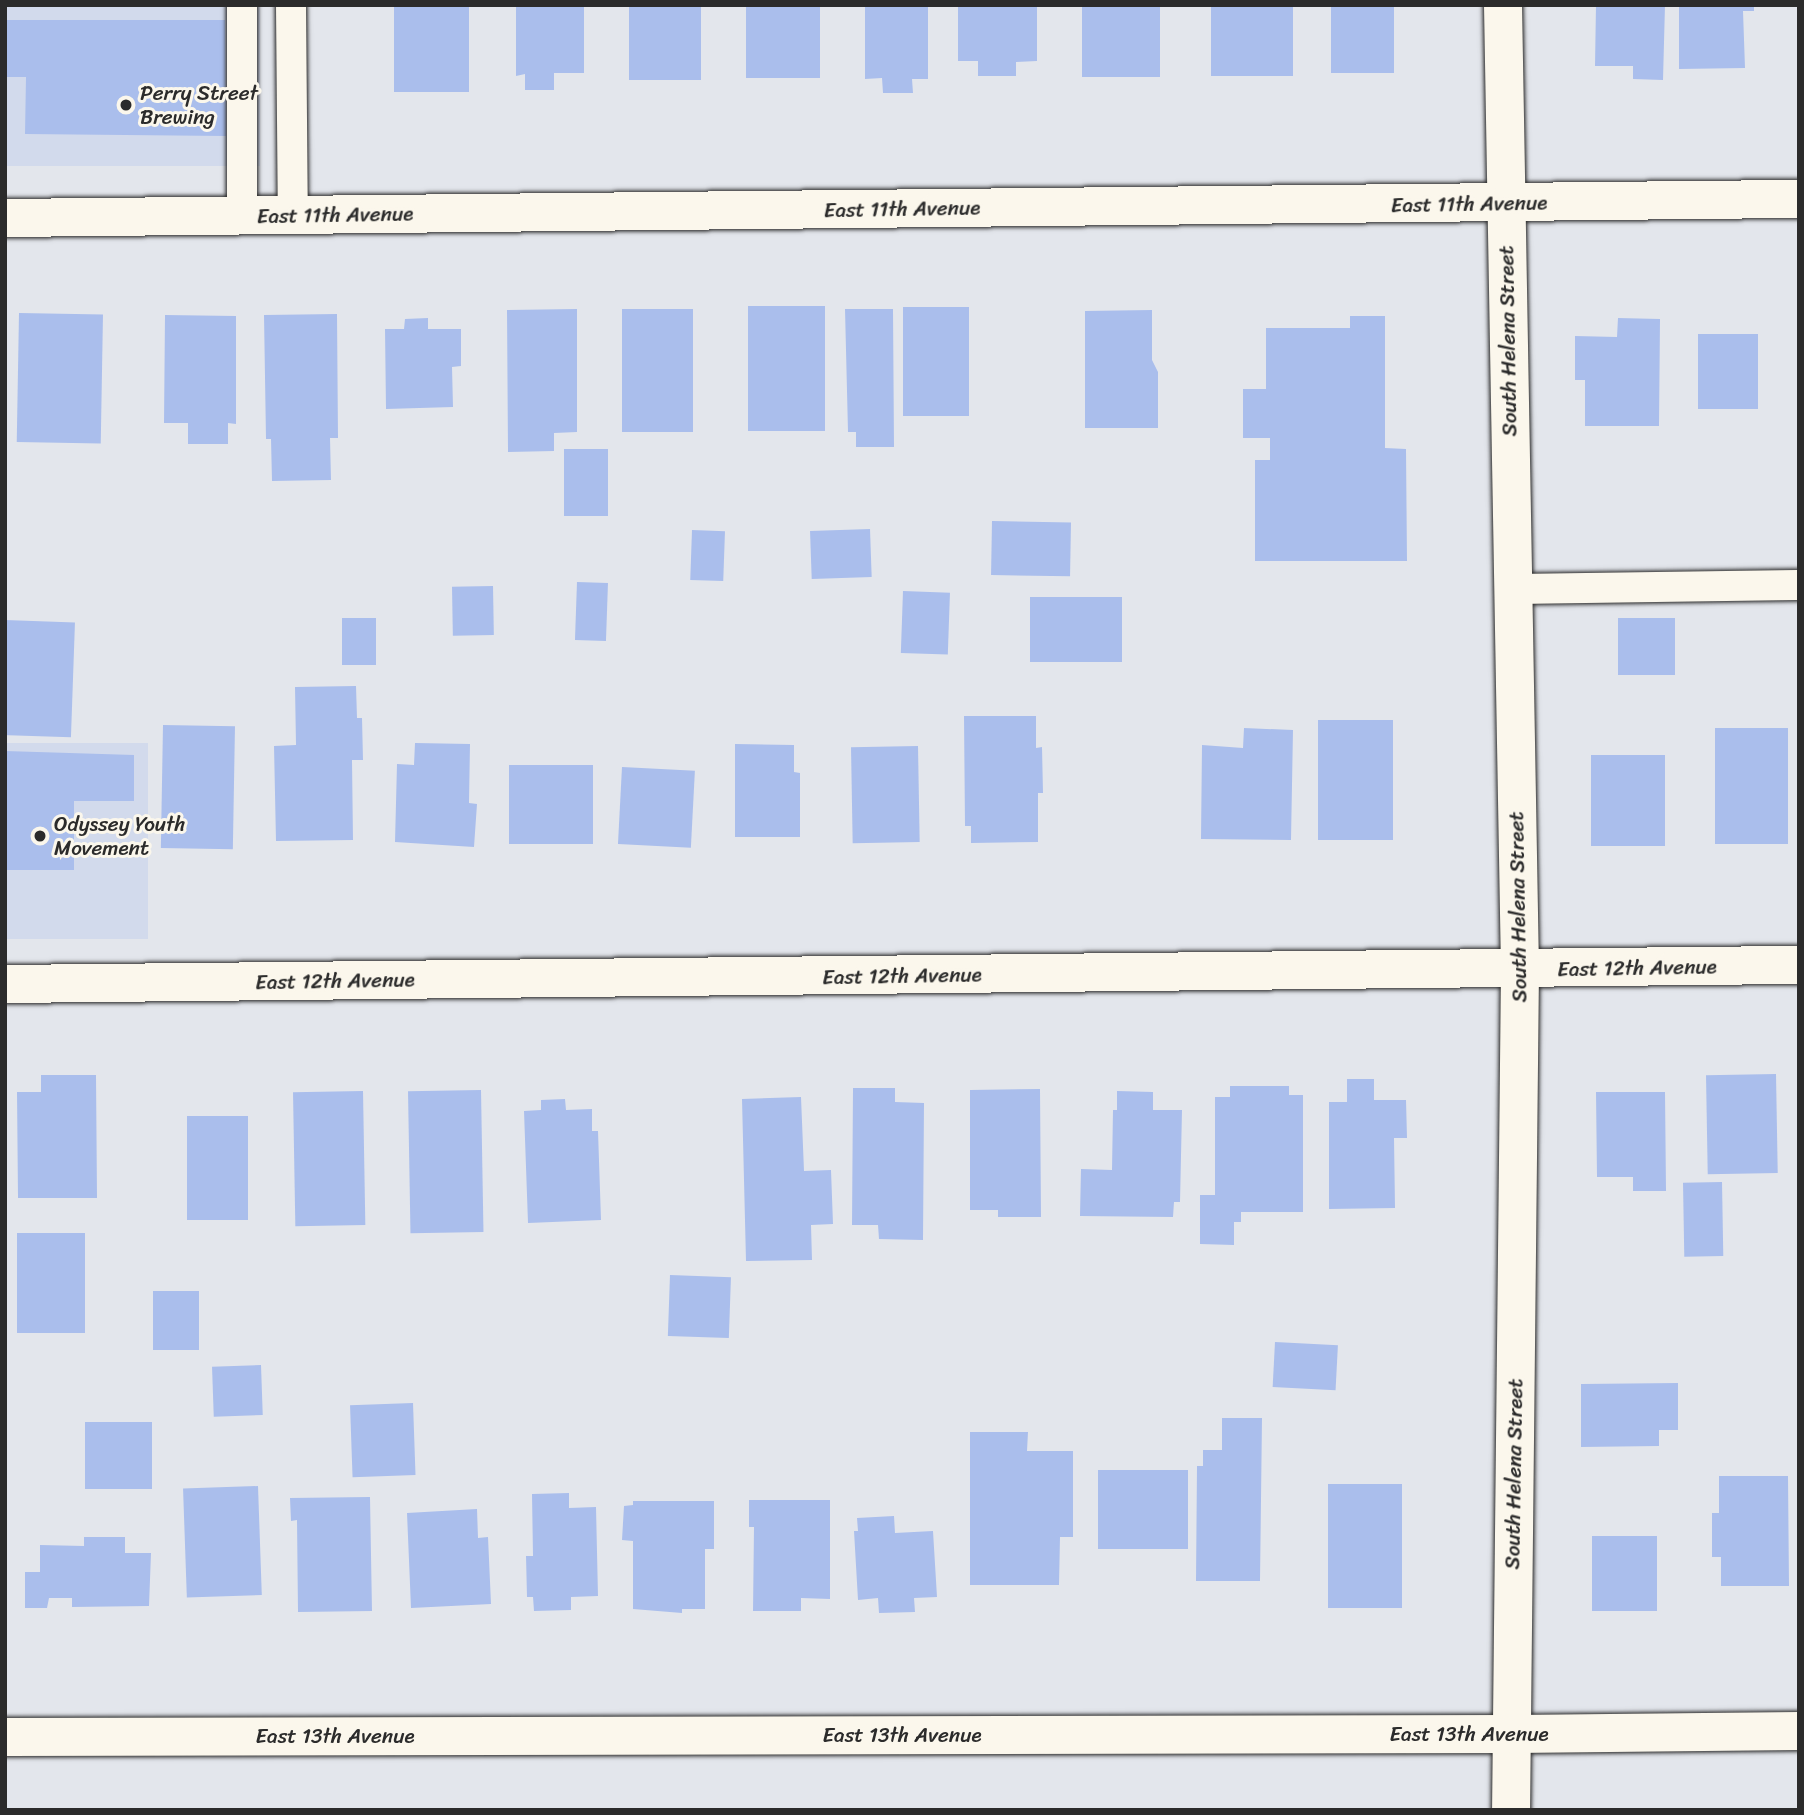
<!DOCTYPE html>
<style>
body{margin:0}
#map{position:relative;width:1804px;height:1815px;overflow:hidden;background:#e3e6ec;font-family:Sriracha,sans-serif}
div>[style]{position:absolute}
[style*='--x']{left:calc(var(--x)*1px);top:calc(var(--y)*1px);width:calc(var(--w)*1px);rotate:calc(var(--a)*1deg)}
.built>*{inset:0;background:#d2daec;transform-origin:0 0}
.building>*{inset:0;background:#aabeec;transform-origin:0 0}
.roads{filter:drop-shadow(0 0 2px #2b2b2b) drop-shadow(0 0 2px #2b2b2b)}
.service>*{height:30px;margin:-15px;padding:0 15px;transform-origin:15px;border-radius:15px;background:#fbf7ec}
.minor>*{height:38px;margin:-19px;padding:0 19px;transform-origin:19px;border-radius:19px;background:#fbf7ec}
.dots>*{width:19px;height:19px;translate:-50% -50%;box-sizing:border-box;border:4px solid #fbf7ec;border-radius:50%}
span{translate:-50% -50%;white-space:nowrap;text-align:center;line-height:1.15;-webkit-text-stroke:6px #fbf7ec;paint-order:stroke}
.poi-label{font-size:21px;color:#2b2b2b}
.left{translate:0 -50%;text-align:left}
.street-label{font-size:21px;color:#2b2b2b}
.frame{position:absolute;inset:0;border:7px solid #2b2b2b;pointer-events:none}
</style>
<div id="map">
<div class="built">
<i style="left:5px;top:5px;width:255px;height:161px"></i>
<i style="left:5px;top:743px;width:143px;height:196px"></i>
</div>
<div class="building">
<i style="left:394px;top:5px;width:75px;height:87px"></i>
<i style="clip-path:polygon(516px 5px,584px 5px,584px 73px,554px 73px,554px 90px,525px 90px,525px 74px,516px 76px)"></i>
<i style="left:629px;top:5px;width:72px;height:75px"></i>
<i style="left:746px;top:5px;width:74px;height:73px"></i>
<i style="clip-path:polygon(865px 5px,928px 5px,928px 79px,912px 79px,913px 93px,883px 93px,882px 78px,865px 79px)"></i>
<i style="clip-path:polygon(958px 5px,1037px 5px,1037px 61px,1016px 62px,1016px 76px,978px 76px,978px 61px,958px 61px)"></i>
<i style="left:1082px;top:5px;width:78px;height:72px"></i>
<i style="left:1211px;top:5px;width:82px;height:71px"></i>
<i style="left:1331px;top:5px;width:63px;height:68px"></i>
<i style="clip-path:polygon(1596px 5px,1665px 5px,1663px 80px,1633px 79px,1633px 66px,1595px 66px)"></i>
<i style="clip-path:polygon(1679px 5px,1754px 5px,1754px 11px,1743px 11px,1745px 68px,1679px 69px)"></i>
<i style="clip-path:polygon(6px 20px,225px 20px,226px 136px,25px 134px,26px 77px,5px 77px)"></i>
<i style="left:825px;top:306px;width:125px;height:77px;rotate:90deg"></i>
<i style="left:903px;top:307px;width:66px;height:109px"></i>
<i style="clip-path:polygon(577px 309px,577px 432px,554px 433px,554px 451px,508px 452px,507px 310px)"></i>
<i style="left:622px;top:309px;width:71px;height:123px"></i>
<i style="clip-path:polygon(845px 309px,893px 309px,894px 447px,856px 447px,856px 432px,848px 432px)"></i>
<i style="clip-path:polygon(1152px 310px,1152px 360px,1158px 372px,1158px 428px,1085px 428px,1085px 311px)"></i>
<i style="left:19px;top:313px;width:84px;height:129px;rotate:1deg"></i>
<i style="clip-path:polygon(337px 314px,338px 438px,330px 438px,331px 480px,272px 481px,271px 439px,266px 439px,264px 315px)"></i>
<i style="clip-path:polygon(165px 315px,236px 316px,236px 424px,228px 423px,228px 444px,188px 444px,188px 423px,164px 423px)"></i>
<i style="clip-path:polygon(1350px 316px,1385px 316px,1385px 448px,1406px 449px,1407px 561px,1255px 561px,1255px 460px,1270px 460px,1270px 438px,1243px 438px,1243px 389px,1266px 389px,1266px 328px,1350px 328px)"></i>
<i style="clip-path:polygon(428px 318px,428px 329px,461px 329px,461px 366px,452px 367px,453px 407px,386px 409px,385px 329px,404px 329px,405px 319px)"></i>
<i style="clip-path:polygon(1618px 318px,1660px 319px,1659px 426px,1585px 426px,1585px 380px,1575px 380px,1575px 336px,1617px 337px)"></i>
<i style="left:1698px;top:334px;width:60px;height:75px"></i>
<i style="left:564px;top:449px;width:44px;height:67px"></i>
<i style="left:992px;top:521px;width:79px;height:54px;rotate:1deg"></i>
<i style="left:870px;top:529px;width:48px;height:60px;rotate:88deg"></i>
<i style="left:692px;top:530px;width:33px;height:50px;rotate:2deg"></i>
<i style="left:577px;top:582px;width:31px;height:58px;rotate:2deg"></i>
<i style="left:493px;top:586px;width:49px;height:41px;rotate:89deg"></i>
<i style="left:903px;top:591px;width:47px;height:62px;rotate:2deg"></i>
<i style="left:1030px;top:597px;width:92px;height:65px"></i>
<i style="left:342px;top:618px;width:34px;height:47px"></i>
<i style="left:1675px;top:618px;width:57px;height:57px;rotate:90deg"></i>
<i style="left:5px;top:620px;width:70px;height:115px;rotate:2deg"></i>
<i style="clip-path:polygon(356px 686px,357px 718px,362px 718px,363px 760px,352px 760px,353px 840px,276px 841px,274px 746px,296px 745px,295px 687px)"></i>
<i style="clip-path:polygon(964px 716px,1036px 716px,1036px 748px,1042px 747px,1043px 793px,1038px 793px,1038px 842px,971px 843px,971px 826px,965px 826px)"></i>
<i style="left:1318px;top:720px;width:75px;height:120px"></i>
<i style="left:163px;top:725px;width:72px;height:123px;rotate:1deg"></i>
<i style="clip-path:polygon(1244px 728px,1293px 730px,1291px 840px,1201px 839px,1202px 745px,1243px 748px)"></i>
<i style="left:1715px;top:728px;width:73px;height:116px"></i>
<i style="clip-path:polygon(415px 743px,470px 744px,469px 803px,477px 804px,474px 847px,395px 842px,397px 764px,414px 765px)"></i>
<i style="clip-path:polygon(735px 744px,794px 745px,794px 772px,800px 773px,800px 837px,735px 837px)"></i>
<i style="left:918px;top:746px;width:96px;height:67px;rotate:89deg"></i>
<i style="clip-path:polygon(5px 751px,134px 755px,134px 801px,74px 801px,74px 870px,5px 870px)"></i>
<i style="left:1591px;top:755px;width:74px;height:91px"></i>
<i style="left:593px;top:765px;width:79px;height:84px;rotate:90deg"></i>
<i style="left:622px;top:767px;width:73px;height:77px;rotate:3deg"></i>
<i style="left:1776px;top:1074px;width:99px;height:70px;rotate:89deg"></i>
<i style="clip-path:polygon(41px 1075px,96px 1075px,97px 1198px,18px 1198px,17px 1092px,41px 1092px)"></i>
<i style="clip-path:polygon(1347px 1079px,1374px 1079px,1374px 1100px,1406px 1100px,1407px 1138px,1394px 1138px,1395px 1208px,1329px 1209px,1329px 1102px,1347px 1102px)"></i>
<i style="clip-path:polygon(1230px 1086px,1289px 1086px,1289px 1095px,1303px 1095px,1303px 1212px,1241px 1212px,1241px 1222px,1234px 1222px,1234px 1245px,1200px 1244px,1200px 1195px,1215px 1195px,1215px 1097px,1230px 1097px)"></i>
<i style="clip-path:polygon(853px 1088px,895px 1088px,895px 1102px,924px 1103px,923px 1240px,879px 1239px,878px 1225px,852px 1225px)"></i>
<i style="clip-path:polygon(1040px 1089px,1041px 1217px,998px 1217px,998px 1210px,970px 1210px,970px 1090px)"></i>
<i style="left:481px;top:1090px;width:142px;height:73px;rotate:89deg"></i>
<i style="left:363px;top:1091px;width:134px;height:70px;rotate:89deg"></i>
<i style="clip-path:polygon(1117px 1091px,1153px 1092px,1153px 1110px,1182px 1110px,1180px 1202px,1174px 1202px,1173px 1217px,1080px 1216px,1081px 1169px,1112px 1170px,1113px 1110px,1117px 1110px)"></i>
<i style="clip-path:polygon(1596px 1092px,1665px 1092px,1666px 1191px,1633px 1191px,1633px 1177px,1597px 1177px)"></i>
<i style="clip-path:polygon(801px 1097px,804px 1171px,831px 1170px,833px 1224px,811px 1225px,812px 1260px,746px 1261px,742px 1099px)"></i>
<i style="clip-path:polygon(565px 1099px,566px 1110px,592px 1109px,592px 1131px,598px 1131px,601px 1220px,528px 1223px,524px 1111px,541px 1110px,541px 1100px)"></i>
<i style="left:187px;top:1116px;width:61px;height:104px"></i>
<i style="left:1722px;top:1182px;width:74px;height:39px;rotate:89deg"></i>
<i style="left:17px;top:1233px;width:68px;height:100px"></i>
<i style="left:670px;top:1275px;width:61px;height:61px;rotate:2deg"></i>
<i style="left:153px;top:1291px;width:46px;height:59px"></i>
<i style="left:1275px;top:1342px;width:63px;height:45px;rotate:3deg"></i>
<i style="left:261px;top:1365px;width:50px;height:49px;rotate:88deg"></i>
<i style="clip-path:polygon(1678px 1383px,1678px 1430px,1659px 1430px,1659px 1446px,1581px 1447px,1581px 1384px)"></i>
<i style="left:413px;top:1403px;width:72px;height:63px;rotate:88deg"></i>
<i style="clip-path:polygon(1222px 1418px,1262px 1418px,1260px 1581px,1196px 1581px,1197px 1466px,1203px 1466px,1203px 1450px,1222px 1450px)"></i>
<i style="left:85px;top:1422px;width:67px;height:67px"></i>
<i style="clip-path:polygon(970px 1432px,1028px 1432px,1027px 1451px,1073px 1451px,1073px 1537px,1060px 1537px,1059px 1585px,970px 1585px)"></i>
<i style="left:1098px;top:1470px;width:90px;height:79px"></i>
<i style="clip-path:polygon(1719px 1476px,1788px 1476px,1789px 1586px,1721px 1586px,1721px 1557px,1712px 1557px,1712px 1513px,1719px 1513px)"></i>
<i style="left:1402px;top:1484px;width:124px;height:74px;rotate:90deg"></i>
<i style="left:258px;top:1486px;width:109px;height:75px;rotate:88deg"></i>
<i style="clip-path:polygon(569px 1493px,569px 1508px,596px 1507px,598px 1596px,571px 1597px,571px 1610px,534px 1611px,533px 1597px,527px 1597px,526px 1556px,533px 1556px,532px 1494px)"></i>
<i style="clip-path:polygon(370px 1497px,372px 1611px,298px 1612px,297px 1520px,291px 1521px,290px 1498px)"></i>
<i style="clip-path:polygon(749px 1500px,830px 1500px,830px 1599px,801px 1598px,801px 1611px,753px 1611px,754px 1527px,749px 1527px)"></i>
<i style="clip-path:polygon(633px 1501px,714px 1501px,714px 1549px,705px 1549px,705px 1609px,682px 1609px,682px 1613px,633px 1609px,633px 1541px,622px 1540px,624px 1506px,633px 1505px)"></i>
<i style="clip-path:polygon(477px 1509px,478px 1538px,488px 1537px,491px 1604px,411px 1608px,407px 1513px)"></i>
<i style="clip-path:polygon(894px 1516px,895px 1533px,933px 1531px,937px 1597px,914px 1598px,915px 1612px,879px 1613px,878px 1598px,858px 1600px,854px 1531px,858px 1531px,857px 1518px)"></i>
<i style="left:1657px;top:1536px;width:75px;height:65px;rotate:90deg"></i>
<i style="clip-path:polygon(84px 1537px,125px 1537px,125px 1553px,151px 1553px,149px 1606px,72px 1607px,72px 1598px,49px 1598px,47px 1608px,25px 1608px,25px 1572px,40px 1572px,40px 1545px,84px 1546px)"></i>
</div>
<div class="roads">
<div class="service">
<i style="--x:242;--y:5;--w:211;--a:90"></i>
<i style="--x:291;--y:5;--w:210;--a:89.5"></i>
<i style="--x:1513;--y:589;--w:286;--a:-0.8"></i>
</div>
<div class="minor">
<i style="--x:1503;--y:5;--w:965;--a:88.99"></i>
<i style="--x:1520;--y:970;--w:840;--a:90.61"></i>
<i style="--x:5;--y:218;--w:1794;--a:-0.61"></i>
<i style="--x:5;--y:984;--w:1794;--a:-0.61"></i>
<i style="--x:5;--y:1737;--w:1506;--a:-0.11"></i>
<i style="--x:1511;--y:1734;--w:288;--a:-0.6"></i>
</div>
</div>
<div class="dots">
<i style="left:126px;top:105px;background:#2b2b2b"></i>
<i style="left:40px;top:836px;background:#2b2b2b"></i>
</div>
<div class="poi-label">
<span class="left" style="left:140px;top:105px">Perry Street<br>Brewing</span>
<span class="left" style="left:54px;top:836px">Odyssey Youth<br>Movement</span>
</div>
<div class="street-label">
<span style="left:1469px;top:204px;rotate:-1deg">East 11th Avenue</span>
<span style="left:902px;top:209px;rotate:-1deg">East 11th Avenue</span>
<span style="left:335px;top:215px;rotate:-1deg">East 11th Avenue</span>
<span style="left:1508px;top:341px;rotate:-91deg">South Helena Street</span>
<span style="left:1518px;top:907px;rotate:-91deg">South Helena Street</span>
<span style="left:1637px;top:968px;rotate:-1deg">East 12th Avenue</span>
<span style="left:902px;top:976px;rotate:-1deg">East 12th Avenue</span>
<span style="left:335px;top:981px;rotate:-1deg">East 12th Avenue</span>
<span style="left:1514px;top:1474px;rotate:-89deg">South Helena Street</span>
<span style="left:1469px;top:1734px">East 13th Avenue</span>
<span style="left:902px;top:1735px">East 13th Avenue</span>
<span style="left:335px;top:1736px">East 13th Avenue</span>
</div>
<div class="frame"></div>
</div>
